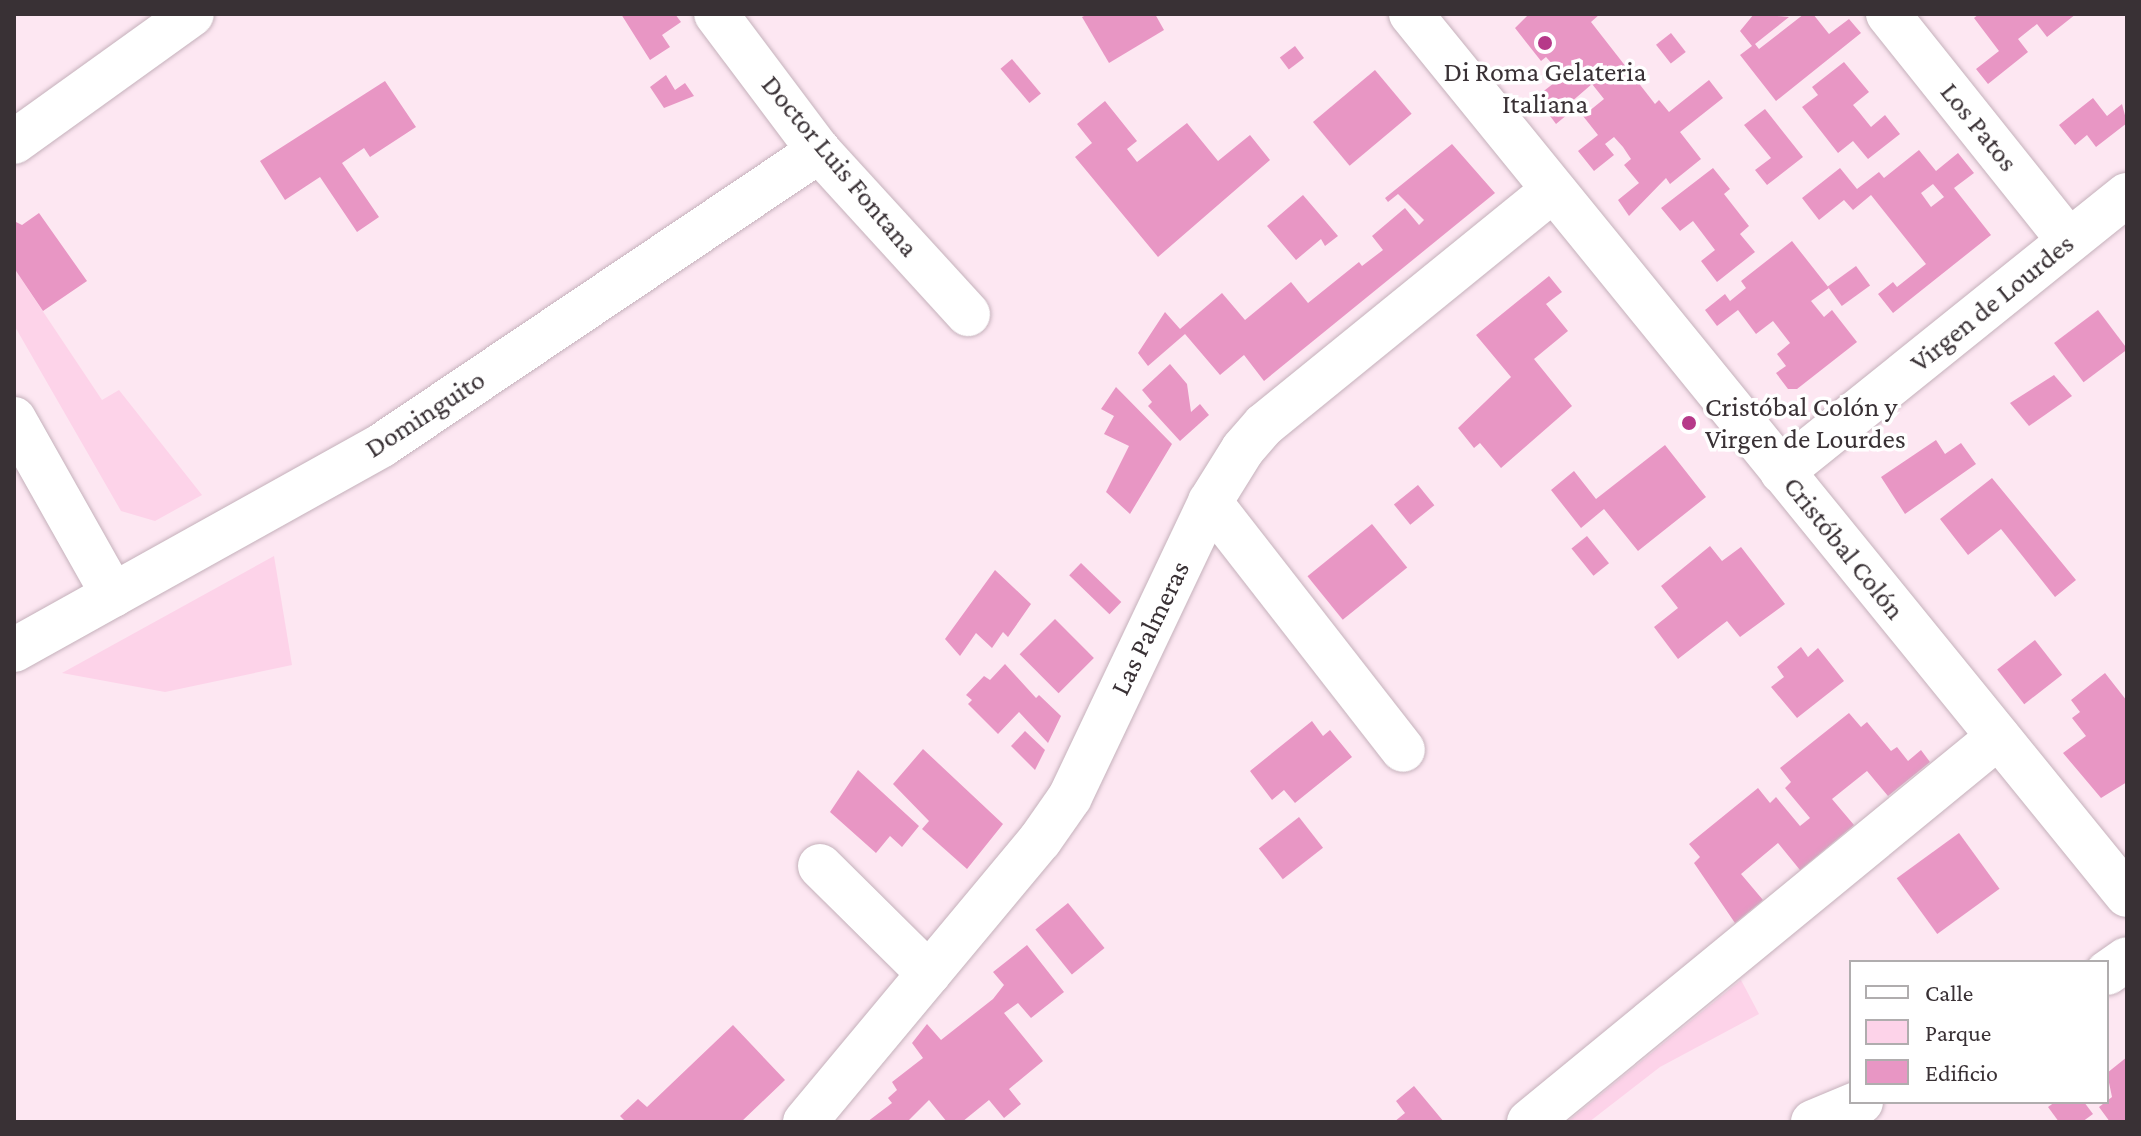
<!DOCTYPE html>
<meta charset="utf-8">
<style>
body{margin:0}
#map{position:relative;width:2141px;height:1136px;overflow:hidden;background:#fde7f2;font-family:"Crimson Pro",serif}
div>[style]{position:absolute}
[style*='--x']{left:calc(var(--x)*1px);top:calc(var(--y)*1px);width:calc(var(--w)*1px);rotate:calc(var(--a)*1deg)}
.green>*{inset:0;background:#fdd3e9}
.building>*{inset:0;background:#e896c4;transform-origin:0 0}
.roads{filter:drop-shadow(0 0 2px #c5b1bb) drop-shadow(0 0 2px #c5b1bb)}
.minor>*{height:44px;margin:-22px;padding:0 22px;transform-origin:22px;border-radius:22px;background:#fff}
.dots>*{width:22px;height:22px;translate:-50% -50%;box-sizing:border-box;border:4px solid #fff;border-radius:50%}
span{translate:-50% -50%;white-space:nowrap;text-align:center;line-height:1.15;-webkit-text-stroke:7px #fff;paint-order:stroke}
.poi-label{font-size:28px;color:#393135}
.left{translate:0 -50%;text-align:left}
.street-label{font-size:28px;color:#393135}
.frame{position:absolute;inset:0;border:16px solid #393135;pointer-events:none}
.legend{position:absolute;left:1849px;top:960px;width:260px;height:144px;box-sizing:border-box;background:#fff;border:2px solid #b0adae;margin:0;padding:10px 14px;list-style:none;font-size:24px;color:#393135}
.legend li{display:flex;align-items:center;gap:16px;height:40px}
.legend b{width:40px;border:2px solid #b0adae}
</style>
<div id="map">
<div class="green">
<i style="clip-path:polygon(14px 268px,102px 400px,119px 390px,202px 495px,155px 521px,121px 511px,14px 325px)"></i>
<i style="clip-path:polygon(274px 556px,292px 665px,165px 692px,62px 673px)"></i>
<i style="clip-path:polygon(1741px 980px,1759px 1014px,1660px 1067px,1589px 1122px,1567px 1122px)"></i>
</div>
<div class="building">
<i style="clip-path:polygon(621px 14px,675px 14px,681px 22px,662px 35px,670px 47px,650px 60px)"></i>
<i style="clip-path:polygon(1088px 14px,1155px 14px,1164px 30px,1109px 63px,1082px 17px)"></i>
<i style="clip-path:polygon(1529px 14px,1600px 14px,1591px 22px,1655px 104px,1659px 100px,1669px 112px,1709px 80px,1723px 98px,1680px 132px,1701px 159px,1670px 184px,1666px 178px,1629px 216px,1618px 200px,1639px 183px,1624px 165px,1631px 159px,1623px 147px,1614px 137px,1605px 144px,1614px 155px,1594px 171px,1578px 151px,1598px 135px,1583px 116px,1604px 99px,1592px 84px,1570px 103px,1574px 109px,1556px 124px,1536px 97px,1554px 83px,1547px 74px,1555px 67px,1546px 57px,1541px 61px,1515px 28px)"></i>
<i style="clip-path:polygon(1754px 14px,1789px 17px,1755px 44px,1759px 49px,1804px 14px,1813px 14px,1829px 34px,1849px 19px,1861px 33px,1776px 101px,1740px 55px,1752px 46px,1740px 31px)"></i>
<i style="clip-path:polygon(1979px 14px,2076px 14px,2047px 37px,2037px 24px,2018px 39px,2028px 52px,1988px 84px,1976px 69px,1999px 51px,1974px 18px)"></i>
<i style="left:1671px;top:33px;width:24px;height:19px;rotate:52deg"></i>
<i style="left:1295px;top:46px;width:15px;height:19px;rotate:53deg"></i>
<i style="left:1012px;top:59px;width:45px;height:15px;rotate:50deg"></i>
<i style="clip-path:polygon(1844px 62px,1869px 92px,1853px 105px,1859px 112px,1871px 127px,1885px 115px,1900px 134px,1868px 159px,1853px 141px,1838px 153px,1802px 107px,1818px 95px,1812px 87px)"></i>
<i style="left:1375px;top:70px;width:57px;height:81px;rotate:50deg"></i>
<i style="clip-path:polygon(666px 75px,675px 90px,685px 83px,694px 96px,664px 108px,650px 87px)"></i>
<i style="clip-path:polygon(385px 81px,416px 127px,370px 157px,364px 148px,342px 163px,379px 217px,357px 232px,320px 177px,285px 200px,260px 161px)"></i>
<i style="clip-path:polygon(2093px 98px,2107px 116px,2122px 104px,2127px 123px,2096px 147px,2087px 135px,2075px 145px,2059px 125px)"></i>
<i style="clip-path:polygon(1105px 101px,1137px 141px,1127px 149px,1137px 162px,1187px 123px,1218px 161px,1250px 135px,1270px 160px,1158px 257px,1075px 157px,1092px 143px,1077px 124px)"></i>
<i style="clip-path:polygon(1765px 109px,1803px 157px,1767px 185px,1755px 170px,1771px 158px,1744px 125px)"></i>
<i style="clip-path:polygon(1452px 144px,1495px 193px,1264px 381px,1244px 355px,1220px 375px,1185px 334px,1148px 366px,1138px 353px,1165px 312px,1180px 329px,1222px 293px,1245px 320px,1291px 282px,1308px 303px,1359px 262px,1362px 266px,1383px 250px,1372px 236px,1405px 208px,1419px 225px,1424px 220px,1398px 194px,1388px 202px,1385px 198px)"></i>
<i style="clip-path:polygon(evenodd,1919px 150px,1936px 171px,1958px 153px,1974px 173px,1954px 188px,1991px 235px,1893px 313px,1878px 294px,1893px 282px,1897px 287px,1926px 264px,1871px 195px,1853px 210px,1844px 200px,1819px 220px,1802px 198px,1840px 168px,1857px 189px,1879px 172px,1884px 178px,1919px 150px,1933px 184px,1944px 197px,1931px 207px,1921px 193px,1933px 184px)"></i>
<i style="clip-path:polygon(1713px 168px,1730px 189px,1724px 194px,1749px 226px,1740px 234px,1755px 252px,1717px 282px,1701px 261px,1715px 250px,1693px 221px,1680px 231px,1661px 208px)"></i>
<i style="clip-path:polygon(1303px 195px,1338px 236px,1325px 246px,1321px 239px,1296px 260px,1267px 226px)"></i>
<i style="clip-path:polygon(39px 213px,87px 281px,43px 311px,14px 268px,14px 221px,22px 225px)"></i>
<i style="clip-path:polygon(1792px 241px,1829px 288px,1811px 301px,1824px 317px,1832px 310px,1857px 342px,1797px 389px,1788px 389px,1776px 373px,1786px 366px,1777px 354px,1790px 343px,1773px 321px,1756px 334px,1738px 310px,1717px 326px,1705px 310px,1725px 294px,1730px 301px,1746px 288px,1741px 281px)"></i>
<i style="left:1856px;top:266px;width:24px;height:35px;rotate:54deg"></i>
<i style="clip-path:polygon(1549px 276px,1562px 292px,1546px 304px,1568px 331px,1534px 359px,1572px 406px,1501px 468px,1480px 443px,1474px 448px,1458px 428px,1511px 377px,1476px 335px)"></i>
<i style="left:2098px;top:310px;width:49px;height:55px;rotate:53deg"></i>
<i style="clip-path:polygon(1170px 364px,1187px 384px,1191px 412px,1200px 404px,1209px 415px,1180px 441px,1148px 406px,1152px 402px,1142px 390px)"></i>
<i style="clip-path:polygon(2054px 375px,2072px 396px,2029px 426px,2010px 403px)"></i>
<i style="clip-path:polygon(1116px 387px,1172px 444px,1130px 514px,1106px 492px,1129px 446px,1104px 434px,1114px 416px,1101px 409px)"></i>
<i style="clip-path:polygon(1936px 440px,1945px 454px,1961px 443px,1976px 464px,1905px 514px,1881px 477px)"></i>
<i style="clip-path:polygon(1665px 445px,1706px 497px,1638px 551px,1604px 509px,1581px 528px,1551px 490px,1574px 471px,1596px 499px)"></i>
<i style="clip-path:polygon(1992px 478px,2076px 580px,2055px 597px,2001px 529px,1968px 555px,1940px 519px)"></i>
<i style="left:1418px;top:485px;width:26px;height:31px;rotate:51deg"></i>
<i style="left:1372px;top:524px;width:56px;height:83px;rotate:51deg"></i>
<i style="left:1587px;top:536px;width:35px;height:20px;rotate:51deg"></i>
<i style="clip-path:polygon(1710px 546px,1722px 561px,1741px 547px,1785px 604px,1740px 637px,1727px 621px,1678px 659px,1654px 627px,1678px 608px,1661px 586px)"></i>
<i style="left:1081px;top:563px;width:56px;height:17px;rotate:44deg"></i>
<i style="clip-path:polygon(995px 570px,1031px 604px,1008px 637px,1003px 632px,992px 648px,976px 633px,960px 656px,945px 639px)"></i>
<i style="left:1055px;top:619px;width:55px;height:50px;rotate:45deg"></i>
<i style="left:2035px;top:640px;width:44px;height:48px;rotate:52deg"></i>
<i style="clip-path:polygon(1801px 647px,1808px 657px,1818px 648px,1844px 681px,1797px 718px,1771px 687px,1784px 677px,1777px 667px)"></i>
<i style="clip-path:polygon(1005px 664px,1036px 698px,1039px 695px,1061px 716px,1048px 743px,1019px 712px,998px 734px,968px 704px,972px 700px,966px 695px,984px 676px,990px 680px)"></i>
<i style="clip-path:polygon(2105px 673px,2127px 701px,2127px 782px,2101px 798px,2063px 753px,2086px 736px,2072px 718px,2080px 712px,2071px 700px)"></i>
<i style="clip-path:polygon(1849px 713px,1861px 727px,1867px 722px,1891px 751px,1897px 747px,1908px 761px,1921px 750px,1930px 762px,1888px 796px,1867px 771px,1832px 799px,1854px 825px,1800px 870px,1778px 843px,1741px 874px,1763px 900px,1735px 923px,1694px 863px,1700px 857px,1689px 844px,1758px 788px,1770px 803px,1776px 797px,1800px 826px,1810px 818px,1785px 788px,1791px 782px,1780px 768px)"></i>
<i style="clip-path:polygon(1312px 721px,1323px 736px,1330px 730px,1352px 757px,1295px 803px,1284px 790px,1272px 800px,1250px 771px)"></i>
<i style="clip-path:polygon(1025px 731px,1045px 750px,1035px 770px,1011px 746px)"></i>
<i style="clip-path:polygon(923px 749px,1003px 824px,967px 869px,922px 829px,929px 821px,893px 784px)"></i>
<i style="clip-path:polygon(858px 770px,919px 826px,902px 847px,890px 836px,876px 853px,830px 812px)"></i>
<i style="left:1299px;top:817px;width:39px;height:51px;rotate:52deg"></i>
<i style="left:1959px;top:833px;width:69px;height:77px;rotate:54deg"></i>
<i style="left:1068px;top:903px;width:58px;height:42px;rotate:51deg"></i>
<i style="clip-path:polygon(1027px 945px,1064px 992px,1031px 1018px,1018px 1003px,1004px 1013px,1043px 1061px,1009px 1089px,1021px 1104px,1004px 1118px,989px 1100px,962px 1122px,947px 1122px,929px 1100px,907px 1122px,867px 1122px,892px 1103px,888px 1098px,897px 1090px,892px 1082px,923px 1058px,912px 1043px,927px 1024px,941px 1040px,993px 999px,1004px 985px,993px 972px)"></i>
<i style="clip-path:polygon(733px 1025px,785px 1080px,741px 1122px,626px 1122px,620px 1116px,638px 1099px,647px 1107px)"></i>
<i style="clip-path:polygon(2127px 1057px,2127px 1122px,2110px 1122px,2099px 1107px,2112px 1097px,2107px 1073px)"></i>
<i style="clip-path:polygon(1414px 1086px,1444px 1122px,1394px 1122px,1405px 1113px,1396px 1101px)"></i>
<i style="clip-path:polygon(2055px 1102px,2084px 1102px,2093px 1114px,2082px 1122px,2059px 1122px,2048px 1107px)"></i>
</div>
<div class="roads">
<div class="minor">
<i style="--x:716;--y:14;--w:171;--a:53.1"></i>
<i style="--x:819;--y:151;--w:221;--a:47.6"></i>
<i style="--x:1411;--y:14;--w:1135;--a:50.9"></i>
<i style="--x:1888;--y:14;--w:290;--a:51.4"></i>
<i style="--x:14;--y:142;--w:219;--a:-35.7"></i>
<i style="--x:14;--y:419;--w:202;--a:60.6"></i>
<i style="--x:1782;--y:472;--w:442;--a:-38.8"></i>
<i style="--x:1210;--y:502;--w:314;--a:52.1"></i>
<i style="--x:14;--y:650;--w:421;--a:-29.1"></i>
<i style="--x:382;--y:445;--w:527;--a:-33.93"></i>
<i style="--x:820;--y:866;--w:153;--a:44.7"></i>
<i style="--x:2107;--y:973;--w:24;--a:-35"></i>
<i style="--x:805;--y:1122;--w:367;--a:-50.2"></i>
<i style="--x:1040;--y:840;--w:52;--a:-55.1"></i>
<i style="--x:1070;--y:797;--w:327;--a:-64.6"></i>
<i style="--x:1210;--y:502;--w:62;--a:-58.1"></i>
<i style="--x:1243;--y:449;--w:32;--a:-49"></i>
<i style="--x:1264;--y:425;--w:372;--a:-39.1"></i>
<i style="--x:1529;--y:1122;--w:607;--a:-39.38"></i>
<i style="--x:1813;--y:1122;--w:52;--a:-22.6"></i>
</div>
</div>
<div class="dots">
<i style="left:1545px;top:43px;background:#b63989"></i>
<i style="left:1689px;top:423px;background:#b63989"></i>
</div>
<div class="poi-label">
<span style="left:1545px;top:88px">Di Roma Gelateria<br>Italiana</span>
<span class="left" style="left:1705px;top:423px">Cristóbal Colón y<br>Virgen de Lourdes</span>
</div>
<div class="street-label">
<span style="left:1979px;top:127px;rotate:51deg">Los Patos</span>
<span style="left:840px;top:166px;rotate:50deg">Doctor Luis Fontana</span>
<span style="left:1992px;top:303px;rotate:-39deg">Virgen de Lourdes</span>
<span style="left:425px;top:414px;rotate:-33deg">Dominguito</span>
<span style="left:1844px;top:548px;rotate:51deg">Cristóbal Colón</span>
<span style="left:1150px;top:628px;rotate:-64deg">Las Palmeras</span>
</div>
<div class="frame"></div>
<ul class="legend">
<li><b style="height:10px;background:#fff"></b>Calle</li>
<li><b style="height:22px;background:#fdd3e9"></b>Parque</li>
<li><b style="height:22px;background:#e896c4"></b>Edificio</li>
</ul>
</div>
